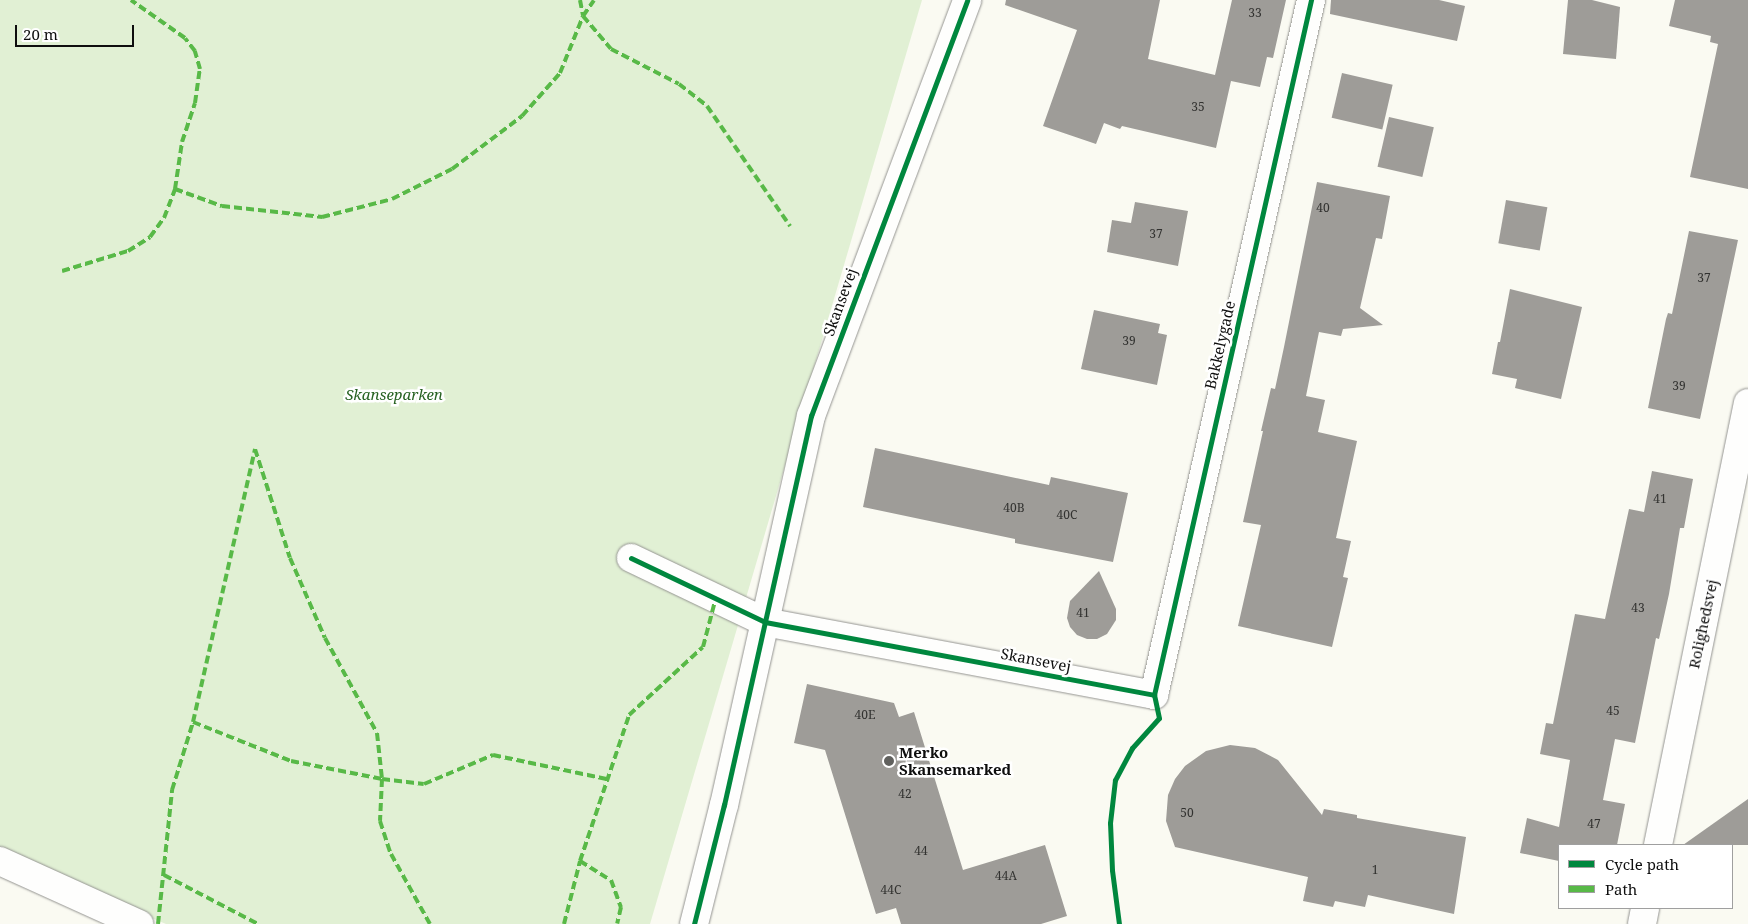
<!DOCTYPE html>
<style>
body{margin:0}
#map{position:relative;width:1748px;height:924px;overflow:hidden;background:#fafaf2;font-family:"Noto Serif",serif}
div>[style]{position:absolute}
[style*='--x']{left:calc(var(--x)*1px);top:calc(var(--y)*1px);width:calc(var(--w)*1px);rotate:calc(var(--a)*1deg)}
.green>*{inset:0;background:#e1f0d4}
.building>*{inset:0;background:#9e9c98;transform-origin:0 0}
.roads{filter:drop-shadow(0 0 1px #949491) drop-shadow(0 0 1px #949491)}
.minor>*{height:28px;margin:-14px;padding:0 14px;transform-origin:14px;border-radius:14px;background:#fefefd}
.quiet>*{height:4px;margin-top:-2px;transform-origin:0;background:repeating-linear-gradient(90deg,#58b947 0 8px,transparent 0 12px)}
.cycleway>*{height:5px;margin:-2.5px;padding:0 2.5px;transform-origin:2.5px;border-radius:2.5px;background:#00873e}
.dots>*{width:14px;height:14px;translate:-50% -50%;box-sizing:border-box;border:2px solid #fff;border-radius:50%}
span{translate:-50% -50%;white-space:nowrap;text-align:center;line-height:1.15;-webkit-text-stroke:5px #fff;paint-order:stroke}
.number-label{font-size:12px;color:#323230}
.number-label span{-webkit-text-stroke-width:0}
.street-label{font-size:15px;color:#0e0e0e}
.park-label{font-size:15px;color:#276222;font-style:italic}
.poi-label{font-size:15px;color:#0e0e0e;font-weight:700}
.left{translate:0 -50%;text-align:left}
.legend{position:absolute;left:1558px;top:844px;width:175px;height:65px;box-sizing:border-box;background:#fff;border:1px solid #9f9f9f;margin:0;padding:6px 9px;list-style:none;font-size:15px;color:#0e0e0e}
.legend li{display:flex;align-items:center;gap:10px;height:25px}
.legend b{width:25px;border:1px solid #9f9f9f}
.scale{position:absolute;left:15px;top:25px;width:119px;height:22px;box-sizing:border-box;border:2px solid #0e0e0e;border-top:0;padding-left:6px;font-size:15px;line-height:18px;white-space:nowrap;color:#0e0e0e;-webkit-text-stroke:4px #fff;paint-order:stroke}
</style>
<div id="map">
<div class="green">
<i style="clip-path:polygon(0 0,922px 0,650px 924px,166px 924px,80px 888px,0 847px)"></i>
</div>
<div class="building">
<i style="clip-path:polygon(1006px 0,1160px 0,1148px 59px,1215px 75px,1232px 0,1286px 0,1273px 58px,1267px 57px,1260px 87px,1231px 81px,1216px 148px,1122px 126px,1120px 129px,1104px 123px,1096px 144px,1043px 126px,1077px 30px,1005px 5px)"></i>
<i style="clip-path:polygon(1331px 0,1439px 0,1465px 6px,1457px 41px,1330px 14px)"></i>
<i style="clip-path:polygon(1568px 0,1592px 0,1620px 7px,1616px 59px,1563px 54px)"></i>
<i style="clip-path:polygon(1675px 0,1748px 0,1748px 189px,1690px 177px,1718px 44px,1710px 42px,1711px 36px,1669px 26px)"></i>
<i style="left:1342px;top:73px;width:52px;height:46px;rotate:13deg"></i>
<i style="left:1389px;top:117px;width:46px;height:51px;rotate:13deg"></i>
<i style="clip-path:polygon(1317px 182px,1390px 196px,1382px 239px,1376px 238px,1360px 308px,1383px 325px,1343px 329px,1341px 336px,1319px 332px,1306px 396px,1325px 400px,1318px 432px,1357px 441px,1336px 538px,1351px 541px,1343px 577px,1348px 578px,1332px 647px,1238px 626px,1261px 525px,1243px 522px,1263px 431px,1261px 431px,1271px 388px,1275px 389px,1284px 347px)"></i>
<i style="left:1506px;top:200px;width:42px;height:44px;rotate:10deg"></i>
<i style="clip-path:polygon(1135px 202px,1188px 211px,1178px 266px,1107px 252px,1112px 220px,1131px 223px)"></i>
<i style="clip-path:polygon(1689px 231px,1738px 240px,1700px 419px,1648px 408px,1666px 319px,1668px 313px,1672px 314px)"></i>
<i style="clip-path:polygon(1510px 289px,1582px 307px,1561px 399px,1515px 388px,1517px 379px,1492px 374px,1498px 342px,1500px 342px)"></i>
<i style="clip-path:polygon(1094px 310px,1160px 324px,1158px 333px,1167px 335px,1157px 385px,1081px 369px)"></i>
<i style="clip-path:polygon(875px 448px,1049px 485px,1051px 477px,1128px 493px,1113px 562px,1015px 543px,1015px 539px,863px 507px)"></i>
<i style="clip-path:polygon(1652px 471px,1693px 479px,1684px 528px,1680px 528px,1669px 594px,1659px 639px,1656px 638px,1635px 743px,1615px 739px,1603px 800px,1625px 804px,1617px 845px,1559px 845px,1559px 861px,1520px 853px,1527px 818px,1559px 827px,1570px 760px,1540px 754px,1546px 723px,1553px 724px,1575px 614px,1605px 619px,1629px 509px,1644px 512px)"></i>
<i style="clip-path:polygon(1099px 571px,1116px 609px,1116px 620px,1107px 634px,1097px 639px,1087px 639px,1077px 635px,1070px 627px,1067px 618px,1070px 601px)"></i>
<i style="clip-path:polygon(807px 684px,894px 703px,899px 717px,914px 712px,963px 870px,1045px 845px,1067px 916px,1041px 924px,901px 924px,896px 908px,876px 914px,825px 750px,794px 743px)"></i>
<i style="clip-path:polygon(1230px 745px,1255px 748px,1278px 760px,1322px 815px,1324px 809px,1357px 815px,1357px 818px,1466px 837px,1454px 914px,1368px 895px,1365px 907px,1335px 901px,1333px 907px,1303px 901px,1308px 877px,1175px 847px,1166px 821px,1168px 795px,1175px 779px,1185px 766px,1206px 751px)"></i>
<i style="clip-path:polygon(1748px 799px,1748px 845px,1683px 845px)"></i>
</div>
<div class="roads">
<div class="minor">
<i style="--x:631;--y:558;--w:148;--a:25.5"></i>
<i style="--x:765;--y:622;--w:396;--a:10.6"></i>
<i style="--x:1154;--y:695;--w:713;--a:-77.27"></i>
<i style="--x:1658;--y:845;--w:451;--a:-78.5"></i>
<i style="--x:0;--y:861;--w:153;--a:24.4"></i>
<i style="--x:694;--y:924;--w:123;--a:-75.9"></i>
<i style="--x:724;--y:805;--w:399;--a:-77.4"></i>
<i style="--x:811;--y:416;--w:444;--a:-69.4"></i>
<i style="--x:1642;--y:924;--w:16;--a:-79"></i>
</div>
</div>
<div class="quiet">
<i style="--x:580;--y:0;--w:16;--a:79"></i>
<i style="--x:583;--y:16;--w:43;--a:49.7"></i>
<i style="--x:611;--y:49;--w:76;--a:27.2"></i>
<i style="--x:679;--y:84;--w:36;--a:38"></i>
<i style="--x:707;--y:106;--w:146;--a:55.3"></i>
<i style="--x:175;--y:189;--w:50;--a:19.9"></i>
<i style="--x:222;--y:206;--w:101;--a:6.3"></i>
<i style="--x:322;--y:217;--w:72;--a:-14.4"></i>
<i style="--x:392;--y:199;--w:67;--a:-26.6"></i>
<i style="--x:452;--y:169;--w:88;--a:-37.1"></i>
<i style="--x:522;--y:116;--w:57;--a:-48.5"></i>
<i style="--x:560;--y:73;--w:61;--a:-68"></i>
<i style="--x:583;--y:16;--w:19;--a:-55"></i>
<i style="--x:62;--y:271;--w:69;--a:-16.9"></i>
<i style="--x:128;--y:251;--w:26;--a:-32"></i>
<i style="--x:150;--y:237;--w:24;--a:-54"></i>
<i style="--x:164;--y:218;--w:31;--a:-69"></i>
<i style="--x:175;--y:189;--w:48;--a:-81.5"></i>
<i style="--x:182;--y:142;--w:41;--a:-71.6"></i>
<i style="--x:195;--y:103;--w:34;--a:-82"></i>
<i style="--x:200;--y:69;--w:19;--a:-106"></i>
<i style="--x:195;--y:51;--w:16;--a:-128"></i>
<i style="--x:185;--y:38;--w:66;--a:-144.9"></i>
<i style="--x:255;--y:449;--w:114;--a:72.2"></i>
<i style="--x:290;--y:558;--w:87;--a:66.4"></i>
<i style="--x:325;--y:638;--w:108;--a:61.3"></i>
<i style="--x:377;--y:733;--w:46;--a:83.8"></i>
<i style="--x:382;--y:779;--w:42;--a:92.7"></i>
<i style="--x:380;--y:821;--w:35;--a:72"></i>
<i style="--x:391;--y:854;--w:80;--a:60.9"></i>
<i style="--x:193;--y:722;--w:105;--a:21.7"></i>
<i style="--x:291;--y:761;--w:93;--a:11.2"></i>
<i style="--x:382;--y:779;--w:42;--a:6.8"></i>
<i style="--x:424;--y:784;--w:75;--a:-22.8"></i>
<i style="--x:493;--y:755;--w:116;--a:11.9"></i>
<i style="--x:580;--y:861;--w:154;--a:-71.4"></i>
<i style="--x:629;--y:715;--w:100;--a:-42.6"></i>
<i style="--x:703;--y:647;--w:52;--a:-75.4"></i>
<i style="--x:164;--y:875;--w:106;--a:27.5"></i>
<i style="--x:158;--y:924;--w:135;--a:-84"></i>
<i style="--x:172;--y:790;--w:71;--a:-72.8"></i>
<i style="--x:193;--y:722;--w:280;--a:-77.2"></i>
<i style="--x:564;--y:924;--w:65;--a:-75.7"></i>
<i style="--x:580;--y:861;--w:36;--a:32"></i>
<i style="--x:611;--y:880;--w:29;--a:70"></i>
<i style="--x:621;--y:907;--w:17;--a:103"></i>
</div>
<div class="cycleway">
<i style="--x:631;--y:558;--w:148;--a:25.5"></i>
<i style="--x:765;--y:622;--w:396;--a:10.6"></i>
<i style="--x:694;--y:924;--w:123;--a:-75.9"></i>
<i style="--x:724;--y:805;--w:399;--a:-77.4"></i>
<i style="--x:811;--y:416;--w:444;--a:-69.4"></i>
<i style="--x:1119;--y:924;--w:54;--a:-97.4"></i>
<i style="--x:1112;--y:870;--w:47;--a:-92.4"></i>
<i style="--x:1110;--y:823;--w:43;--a:-83.4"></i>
<i style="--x:1115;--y:780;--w:36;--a:-62"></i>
<i style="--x:1132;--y:748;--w:40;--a:-48"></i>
<i style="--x:1159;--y:718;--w:24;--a:-102"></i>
<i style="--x:1154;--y:695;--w:713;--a:-77.27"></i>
</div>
<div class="dots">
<i style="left:889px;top:761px;background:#61615e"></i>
</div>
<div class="number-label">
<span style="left:1255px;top:13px">33</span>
<span style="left:1198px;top:107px">35</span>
<span style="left:1323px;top:208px">40</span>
<span style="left:1156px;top:234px">37</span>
<span style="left:1704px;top:278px">37</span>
<span style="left:1129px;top:341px">39</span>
<span style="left:1679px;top:386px">39</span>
<span style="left:1660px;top:499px">41</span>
<span style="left:1014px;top:508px">40B</span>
<span style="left:1067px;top:515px">40C</span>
<span style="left:1638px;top:608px">43</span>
<span style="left:1083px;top:613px">41</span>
<span style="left:1613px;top:711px">45</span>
<span style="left:865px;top:715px">40E</span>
<span style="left:905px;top:794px">42</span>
<span style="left:1187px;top:813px">50</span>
<span style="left:1594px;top:824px">47</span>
<span style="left:921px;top:851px">44</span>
<span style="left:1375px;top:870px">1</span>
<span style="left:1006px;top:876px">44A</span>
<span style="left:891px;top:890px">44C</span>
</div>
<div class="street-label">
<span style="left:840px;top:302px;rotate:-70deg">Skansevej</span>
<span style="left:1220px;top:345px;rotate:-77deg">Bakkelygade</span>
<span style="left:1703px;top:624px;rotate:-78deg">Rolighedsvej</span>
<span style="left:1036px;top:660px;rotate:11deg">Skansevej</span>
</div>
<div class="park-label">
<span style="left:394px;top:395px">Skanseparken</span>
</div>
<div class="poi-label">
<span class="left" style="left:899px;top:761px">Merko<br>Skansemarked</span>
</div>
<ul class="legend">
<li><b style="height:6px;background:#00873e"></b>Cycle path</li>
<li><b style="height:6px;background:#58b947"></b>Path</li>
</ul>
<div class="scale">20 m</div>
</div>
